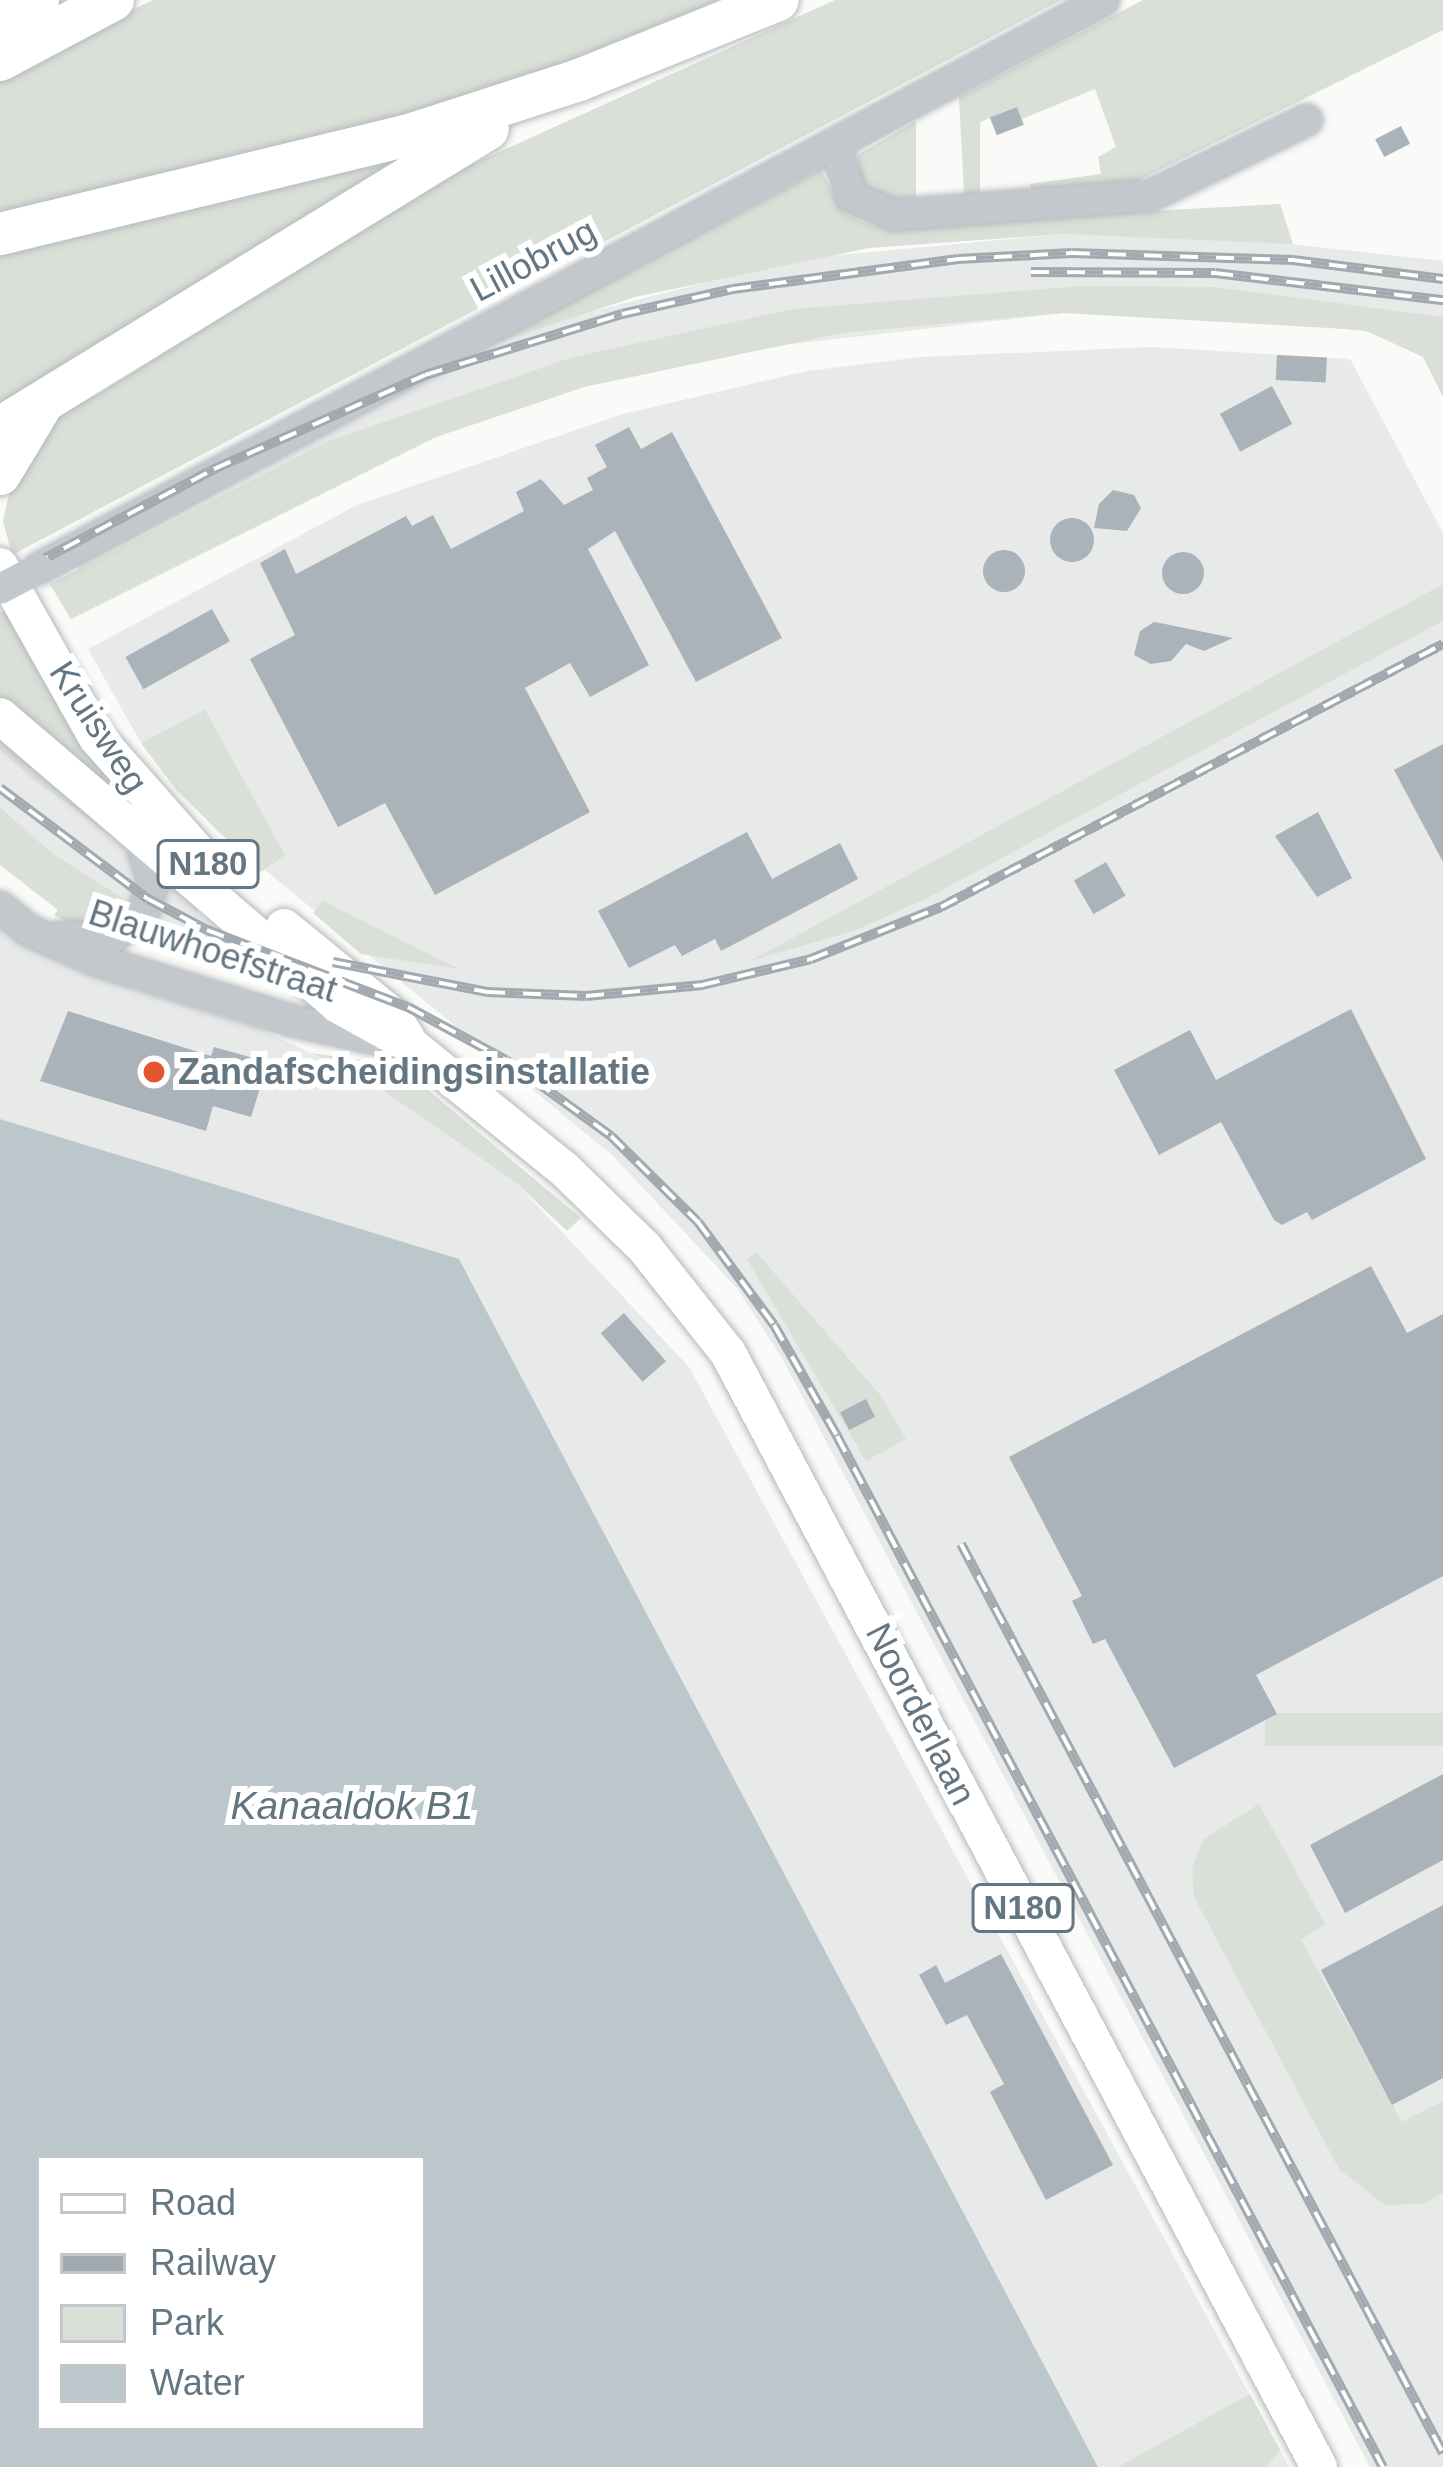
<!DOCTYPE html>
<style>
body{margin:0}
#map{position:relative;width:1443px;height:2467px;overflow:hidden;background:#fafaf8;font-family:Arial,sans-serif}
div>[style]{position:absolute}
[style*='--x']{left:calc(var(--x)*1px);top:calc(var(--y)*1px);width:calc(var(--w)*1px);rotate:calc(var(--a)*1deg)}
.built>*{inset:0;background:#e8e9e9}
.green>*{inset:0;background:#dadfd7;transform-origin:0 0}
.water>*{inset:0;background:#bbc7cb}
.building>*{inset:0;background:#aab3b9;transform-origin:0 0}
.round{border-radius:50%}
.roads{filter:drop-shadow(0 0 3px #b5babe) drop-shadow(0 0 3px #b5babe)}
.minor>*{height:30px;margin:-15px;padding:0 15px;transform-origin:15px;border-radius:15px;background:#c3c8cc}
.major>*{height:36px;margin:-18px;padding:0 18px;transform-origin:18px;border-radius:18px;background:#fff}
.highway>*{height:42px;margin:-21px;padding:0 21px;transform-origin:21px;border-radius:21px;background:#fff}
.rail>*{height:10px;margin-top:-5px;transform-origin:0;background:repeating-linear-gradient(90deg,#fff 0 18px,#a2aab0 0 36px);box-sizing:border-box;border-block:3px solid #a2aab0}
.minor-bridge>*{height:30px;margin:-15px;padding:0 15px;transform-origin:15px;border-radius:15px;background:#c3c8cc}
.dots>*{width:33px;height:33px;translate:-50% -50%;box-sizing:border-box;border:6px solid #fff;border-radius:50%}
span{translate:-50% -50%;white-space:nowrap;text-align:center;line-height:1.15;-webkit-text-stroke:12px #fff;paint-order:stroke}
.shield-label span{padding:3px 9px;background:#fff;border:3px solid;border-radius:9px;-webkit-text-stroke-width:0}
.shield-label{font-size:33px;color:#657683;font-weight:700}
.street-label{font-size:36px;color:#657683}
.poi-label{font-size:36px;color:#657683;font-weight:700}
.left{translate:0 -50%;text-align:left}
.water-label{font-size:39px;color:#60757c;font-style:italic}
.legend{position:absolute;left:36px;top:2155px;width:390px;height:276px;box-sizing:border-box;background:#fff;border:3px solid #c1c8cd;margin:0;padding:15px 21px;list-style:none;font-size:36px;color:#657683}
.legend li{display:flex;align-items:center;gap:24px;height:60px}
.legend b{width:60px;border:3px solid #c1c8cd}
</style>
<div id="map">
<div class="built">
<i style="clip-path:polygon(1064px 234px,1264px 241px,1443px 261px,1443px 341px,1254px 318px,1063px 313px,757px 348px,584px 387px,436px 437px,71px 619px,50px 584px,78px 570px,65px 543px,481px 348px,574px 316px,797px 259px)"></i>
<i style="clip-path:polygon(1152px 347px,1350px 359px,1443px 533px,1443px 584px,755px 959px,854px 931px,1443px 621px,1443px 2467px,1370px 2467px,783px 1360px,737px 1288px,612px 1155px,215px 829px,141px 743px,88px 649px,357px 505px,623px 414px,807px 371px,921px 357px)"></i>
<i style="clip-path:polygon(0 750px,130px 849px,139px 874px,132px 904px,52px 853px,0 807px)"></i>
<i style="clip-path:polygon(173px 888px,199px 905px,197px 914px,247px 945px,246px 954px,291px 977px,154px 921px)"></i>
<i style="clip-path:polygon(0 927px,99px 977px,261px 1029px,375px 1085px,515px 1182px,689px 1367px,1289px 2467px,1098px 2467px,459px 1260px,0 1119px)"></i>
</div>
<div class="green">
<i style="clip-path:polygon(153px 0,719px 0,593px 55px,367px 131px,0 222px,0 73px)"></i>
<i style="clip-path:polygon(835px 0,1061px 0,12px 555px,3px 521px,13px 477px,34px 432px,83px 394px,94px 397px,455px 172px)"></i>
<i style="clip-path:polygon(1143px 0,1443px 0,1443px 30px,1125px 187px,1032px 195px,1030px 184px,1101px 174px,1098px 157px,1116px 147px,1095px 89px,1022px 119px,1017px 107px,980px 122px,980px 194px,964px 194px,959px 97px)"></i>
<i style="clip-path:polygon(916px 121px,916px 198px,879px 198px,861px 187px,857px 155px)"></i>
<i style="clip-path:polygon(411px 153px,0 417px,0 248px)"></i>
<i style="clip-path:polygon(821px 170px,844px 214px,874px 226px,1280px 204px,1293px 244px,1064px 234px,869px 248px,635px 297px,481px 348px)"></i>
<i style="clip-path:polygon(1082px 286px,1214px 287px,1443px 317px,1443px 397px,1423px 357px,1364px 330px,1063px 313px,842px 333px,584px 387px,436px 437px,71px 619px,50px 584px,329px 441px,570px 358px,793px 309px)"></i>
<i style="clip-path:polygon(1443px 584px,1443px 621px,927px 898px,854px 931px,750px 961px)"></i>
<i style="clip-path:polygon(9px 607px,90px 751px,131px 804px,0 703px,0 612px)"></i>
<i style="clip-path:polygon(205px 710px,285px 855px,261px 872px,177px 791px,141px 743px)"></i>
<i style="clip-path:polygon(0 738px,38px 773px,130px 849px,33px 779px,0 750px)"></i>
<i style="clip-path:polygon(0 807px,52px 853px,132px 904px,112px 924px,74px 926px,54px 915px,58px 910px,0 865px)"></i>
<i style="clip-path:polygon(322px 901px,323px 901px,459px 969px,361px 954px,313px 913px)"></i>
<i style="clip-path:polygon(311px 1053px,376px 1062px,416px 1080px,581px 1218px,567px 1231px,515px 1182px,375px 1085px)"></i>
<i style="clip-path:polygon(756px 1252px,881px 1396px,906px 1439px,866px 1461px,747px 1259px)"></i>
<i style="left:1443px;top:1713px;width:33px;height:178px;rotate:90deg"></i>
<i style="clip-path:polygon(1259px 1804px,1325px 1924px,1301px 1940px,1402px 2122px,1443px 2101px,1443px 2193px,1423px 2204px,1385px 2205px,1339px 2169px,1194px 1897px,1192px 1868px,1204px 1839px)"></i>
<i style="clip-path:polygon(1250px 2394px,1280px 2450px,1266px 2467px,1118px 2467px)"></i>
</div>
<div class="water">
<i style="clip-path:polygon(evenodd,0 1119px,459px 1259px,1098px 2467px,0 2467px,0 1119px,39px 2158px,423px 2158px,423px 2428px,39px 2428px,39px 2158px)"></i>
</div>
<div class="building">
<i style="left:1017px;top:107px;width:19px;height:29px;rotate:69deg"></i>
<i style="left:1401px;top:126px;width:20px;height:29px;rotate:63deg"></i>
<i style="left:1277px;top:355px;width:50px;height:25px;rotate:3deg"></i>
<i style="left:1272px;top:386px;width:43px;height:59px;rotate:62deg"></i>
<i style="clip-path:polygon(629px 427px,641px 449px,672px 432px,782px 638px,696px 682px,615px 531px,588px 549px,649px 665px,590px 697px,570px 663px,525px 688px,590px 812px,435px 895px,385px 803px,338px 827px,250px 659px,295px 635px,260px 563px,285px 549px,296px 574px,406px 516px,412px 526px,433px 515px,451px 549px,524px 511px,516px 492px,541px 479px,564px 505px,593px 490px,587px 478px,607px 467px,595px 445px)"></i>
<i style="clip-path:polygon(1113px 490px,1134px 495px,1141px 508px,1127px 531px,1094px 528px,1099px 504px)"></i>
<i class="round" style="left:1050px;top:518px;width:44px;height:44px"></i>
<i class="round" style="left:983px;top:550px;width:42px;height:42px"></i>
<i class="round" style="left:1162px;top:552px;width:42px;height:42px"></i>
<i style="left:212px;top:609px;width:37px;height:99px;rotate:61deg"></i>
<i style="clip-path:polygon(1154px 622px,1165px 624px,1233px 638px,1204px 651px,1186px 644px,1171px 661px,1151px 664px,1134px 655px,1140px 631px)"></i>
<i style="clip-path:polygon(1443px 744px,1443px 862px,1394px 770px)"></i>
<i style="clip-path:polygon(1318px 812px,1352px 878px,1317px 897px,1275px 836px)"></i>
<i style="clip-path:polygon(747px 832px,772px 879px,840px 843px,858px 879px,721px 951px,715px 939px,682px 956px,675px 945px,629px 968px,598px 911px)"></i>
<i style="left:1106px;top:862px;width:39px;height:37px;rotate:60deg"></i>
<i style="clip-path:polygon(1351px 1009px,1426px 1159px,1312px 1220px,1307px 1212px,1282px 1225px,1274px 1220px,1221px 1122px,1159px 1155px,1114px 1070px,1190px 1030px,1216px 1080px)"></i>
<i style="clip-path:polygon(68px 1011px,211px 1056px,214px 1047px,268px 1062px,251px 1117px,213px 1106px,206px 1131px,40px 1081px)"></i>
<i style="clip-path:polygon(1371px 1266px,1407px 1333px,1443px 1314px,1443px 1576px,1256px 1675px,1277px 1714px,1174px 1768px,1105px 1639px,1093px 1644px,1072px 1601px,1082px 1596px,1009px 1457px)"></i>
<i style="left:624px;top:1313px;width:64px;height:31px;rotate:49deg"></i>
<i style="left:866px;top:1399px;width:20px;height:29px;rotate:63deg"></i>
<i style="clip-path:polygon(1443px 1774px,1443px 1860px,1345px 1913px,1310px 1845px)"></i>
<i style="clip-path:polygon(1443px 1905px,1443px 2078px,1392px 2105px,1321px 1970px)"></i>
<i style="clip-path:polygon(1001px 1954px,1113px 2165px,1046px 2200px,990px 2092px,1004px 2084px,967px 2015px,946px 2025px,919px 1975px,936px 1965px,945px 1983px)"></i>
</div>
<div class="roads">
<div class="minor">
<i style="--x:835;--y:144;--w:57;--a:72.5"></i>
<i style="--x:852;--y:198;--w:45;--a:22"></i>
<i style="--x:894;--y:215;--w:259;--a:-4.4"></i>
<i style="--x:1152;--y:195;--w:172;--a:-25.8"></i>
<i style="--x:38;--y:569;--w:1208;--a:-28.09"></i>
<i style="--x:0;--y:907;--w:38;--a:39"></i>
<i style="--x:30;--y:931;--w:72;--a:23.7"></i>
<i style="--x:96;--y:960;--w:206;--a:17.2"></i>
<i style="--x:293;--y:1021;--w:103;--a:12.3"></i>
<i style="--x:60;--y:937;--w:53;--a:0"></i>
<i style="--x:113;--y:937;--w:38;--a:-39"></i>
<i style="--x:143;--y:913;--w:32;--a:-70"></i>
<i style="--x:154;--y:883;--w:49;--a:-107.7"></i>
</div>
<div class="major">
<i style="--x:0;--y:566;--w:197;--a:60.6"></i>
<i style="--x:97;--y:738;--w:163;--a:48.5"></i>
<i style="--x:0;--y:716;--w:445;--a:40.5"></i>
<i style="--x:338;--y:1005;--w:85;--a:29"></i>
<i style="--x:412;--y:1046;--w:196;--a:39"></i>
<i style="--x:564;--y:1169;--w:112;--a:44.3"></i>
<i style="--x:644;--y:1247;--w:135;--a:51.6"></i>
<i style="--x:728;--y:1353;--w:1261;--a:62.05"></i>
<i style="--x:284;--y:927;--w:141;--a:39.2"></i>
<i style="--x:393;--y:1016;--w:26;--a:58"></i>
</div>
<div class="highway">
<i style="--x:0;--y:20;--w:43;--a:-27.8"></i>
<i style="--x:0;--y:60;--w:128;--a:-28"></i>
<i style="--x:0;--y:234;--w:418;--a:-13.6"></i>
<i style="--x:406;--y:136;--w:182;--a:-17.9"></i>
<i style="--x:579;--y:80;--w:214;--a:-21.9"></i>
<i style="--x:0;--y:428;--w:572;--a:-31.5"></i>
<i style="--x:0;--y:474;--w:76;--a:-59"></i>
</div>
</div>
<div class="rail">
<i style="--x:1031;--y:272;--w:184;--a:0.3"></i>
<i style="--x:1215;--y:273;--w:230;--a:6.8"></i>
<i style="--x:0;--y:582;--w:242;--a:-27.8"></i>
<i style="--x:214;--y:469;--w:231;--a:-24"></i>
<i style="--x:425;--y:375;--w:206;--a:-17.2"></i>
<i style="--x:622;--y:314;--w:114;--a:-12.7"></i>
<i style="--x:733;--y:289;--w:227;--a:-7.6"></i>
<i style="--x:958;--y:259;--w:114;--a:-3"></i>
<i style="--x:1072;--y:253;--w:221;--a:1.8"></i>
<i style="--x:1293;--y:260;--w:151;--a:7.2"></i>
<i style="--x:0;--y:788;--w:185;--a:36.9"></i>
<i style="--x:148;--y:899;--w:67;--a:27.7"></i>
<i style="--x:207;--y:930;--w:215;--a:21"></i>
<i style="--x:408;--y:1007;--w:111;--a:28.4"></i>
<i style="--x:506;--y:1060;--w:130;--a:35.9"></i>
<i style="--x:611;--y:1136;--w:122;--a:44.7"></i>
<i style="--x:698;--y:1222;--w:128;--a:53.6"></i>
<i style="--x:774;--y:1325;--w:128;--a:60.4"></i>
<i style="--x:837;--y:1436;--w:1167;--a:62.1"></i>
<i style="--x:333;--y:962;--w:157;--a:11"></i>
<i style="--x:487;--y:992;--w:99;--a:2.3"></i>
<i style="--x:586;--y:996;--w:117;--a:-5.4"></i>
<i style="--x:702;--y:985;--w:112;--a:-13.4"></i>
<i style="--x:811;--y:959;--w:140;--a:-21.8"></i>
<i style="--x:941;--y:907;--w:567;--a:-27.65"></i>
<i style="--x:961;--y:1544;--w:1029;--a:62.07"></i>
</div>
<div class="minor-bridge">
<i style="--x:0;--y:589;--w:43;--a:-27.8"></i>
</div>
<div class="dots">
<i style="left:154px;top:1072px;background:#e4572e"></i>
</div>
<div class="shield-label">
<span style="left:208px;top:864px">N180</span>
<span style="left:1023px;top:1908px">N180</span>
</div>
<div class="street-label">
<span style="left:533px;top:260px;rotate:-28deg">Lillobrug</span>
<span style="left:99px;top:727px;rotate:57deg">Kruisweg</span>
<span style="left:213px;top:951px;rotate:18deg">Blauwhoefstraat</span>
<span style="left:921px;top:1714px;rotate:63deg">Noorderlaan</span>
</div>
<div class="poi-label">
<span class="left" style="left:178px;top:1072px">Zandafscheidingsinstallatie</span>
</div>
<div class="water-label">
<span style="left:352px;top:1806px">Kanaaldok B1</span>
</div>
<ul class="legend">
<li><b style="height:15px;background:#fff"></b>Road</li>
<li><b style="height:15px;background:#a2aab0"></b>Railway</li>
<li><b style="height:33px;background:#dadfd7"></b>Park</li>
<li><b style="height:33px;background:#bbc7cb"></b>Water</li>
</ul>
</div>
